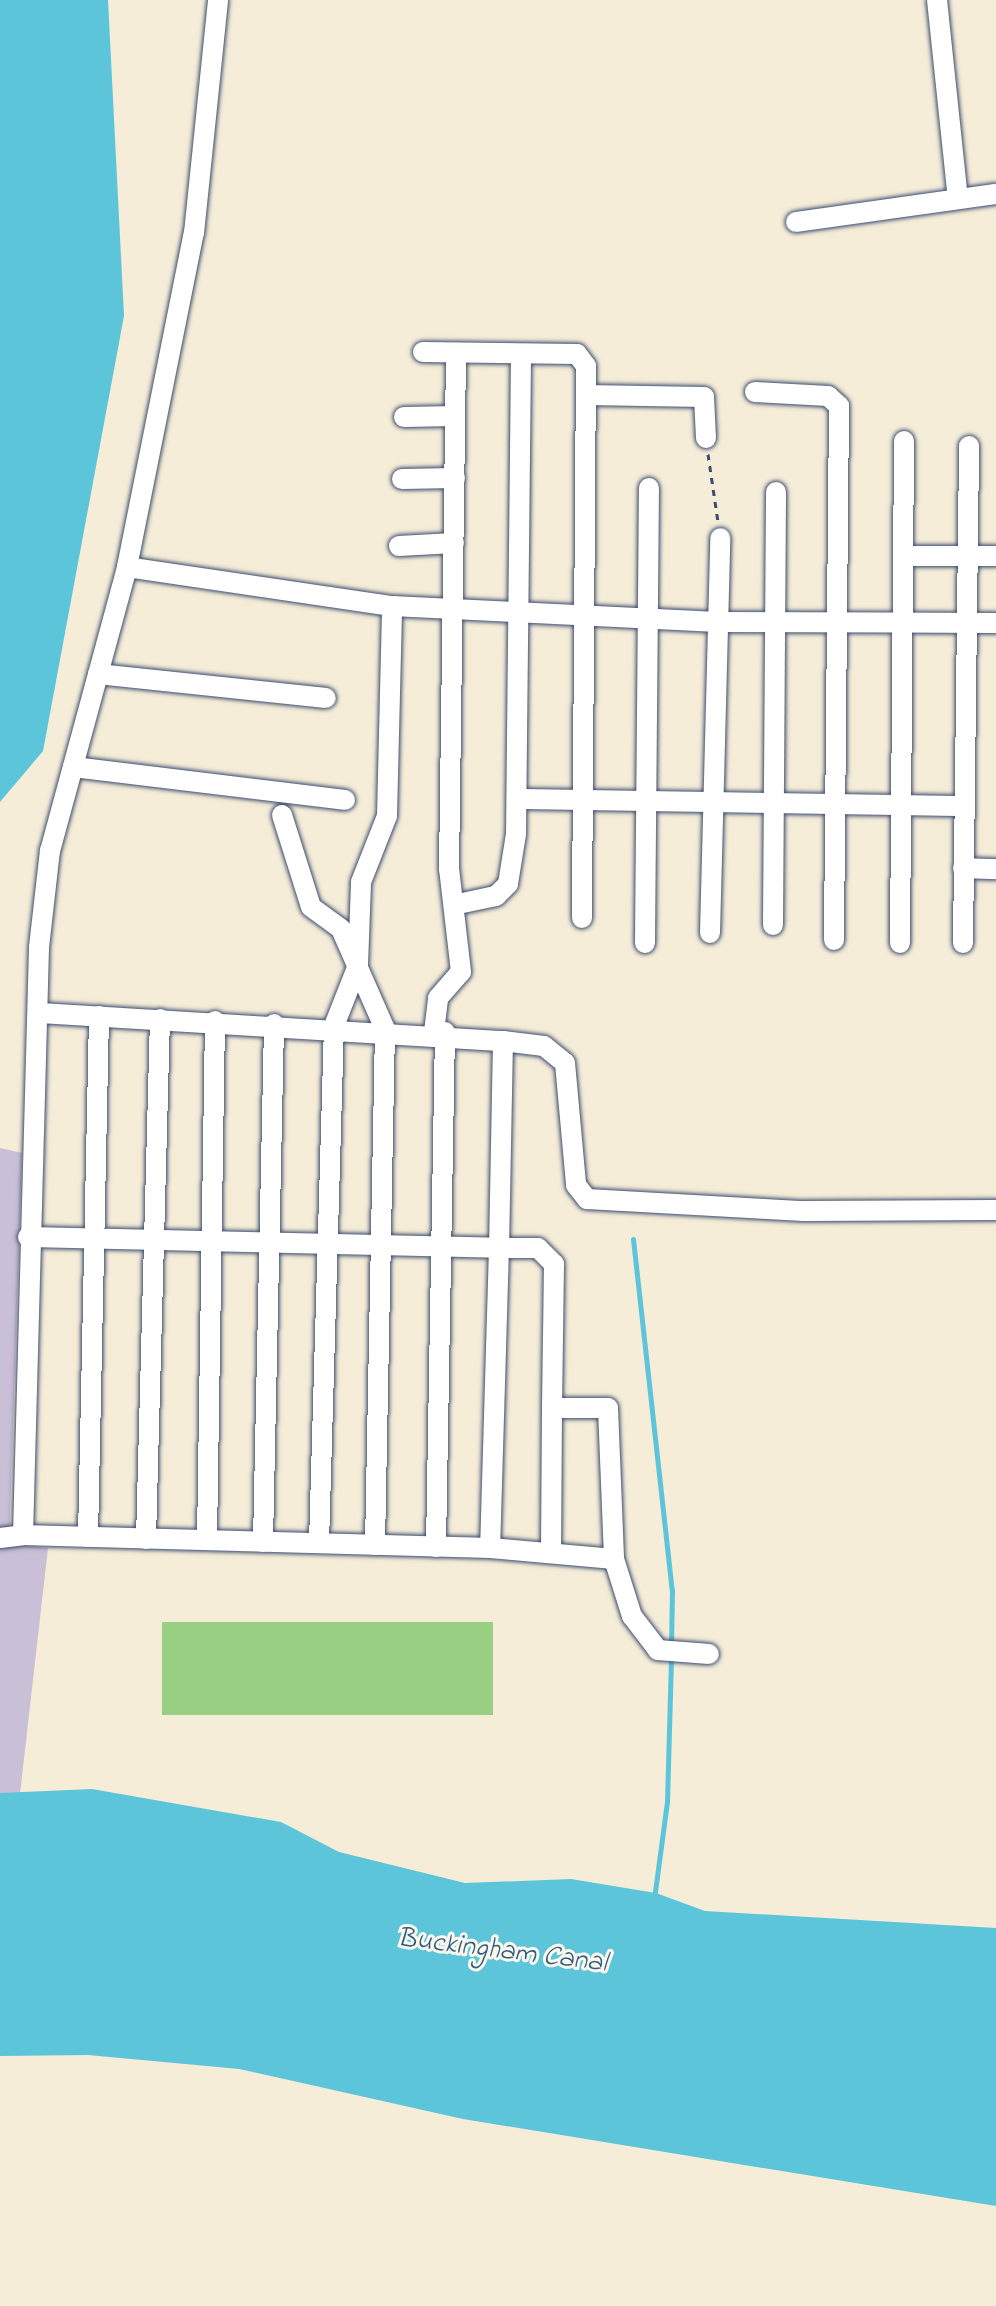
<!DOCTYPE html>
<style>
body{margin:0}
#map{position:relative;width:996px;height:2306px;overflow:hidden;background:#f5edd8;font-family:"Indie Flower",sans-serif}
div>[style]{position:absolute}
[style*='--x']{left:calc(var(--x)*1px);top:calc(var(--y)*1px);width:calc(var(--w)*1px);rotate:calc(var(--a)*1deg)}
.industrial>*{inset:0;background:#c9bfd7}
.green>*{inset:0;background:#98cf82;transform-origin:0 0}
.water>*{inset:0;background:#5dc5da}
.stream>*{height:5px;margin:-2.5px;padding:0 2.5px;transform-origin:2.5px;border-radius:2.5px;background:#5dc5da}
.path>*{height:3px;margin-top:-1.5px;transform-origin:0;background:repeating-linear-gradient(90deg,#3c4c70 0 6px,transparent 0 12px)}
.roads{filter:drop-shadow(0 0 2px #3c4c70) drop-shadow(0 0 2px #3c4c70)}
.minor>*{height:20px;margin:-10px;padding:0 10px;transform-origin:10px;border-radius:10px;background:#fff}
span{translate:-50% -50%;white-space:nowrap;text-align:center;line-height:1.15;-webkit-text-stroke:6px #fbf7ec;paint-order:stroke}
.water-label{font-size:28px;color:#2f5c83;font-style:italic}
</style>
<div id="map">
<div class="industrial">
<i style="clip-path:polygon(0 1148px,22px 1153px,9px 1544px,48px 1548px,20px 1794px,0 1793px)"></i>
</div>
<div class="green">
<i style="left:162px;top:1622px;width:331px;height:93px"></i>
</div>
<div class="water">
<i style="clip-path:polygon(0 0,108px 0,124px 316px,43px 751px,0 802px)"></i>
<i style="clip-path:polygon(92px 1789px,281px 1822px,339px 1852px,465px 1883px,571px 1879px,656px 1893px,705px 1911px,996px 1928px,996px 2206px,463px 2119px,239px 2069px,88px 2055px,0 2056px,0 1793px)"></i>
</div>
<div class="stream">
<i style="--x:633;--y:1239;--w:353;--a:83.7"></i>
<i style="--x:672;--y:1590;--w:58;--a:91"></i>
<i style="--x:654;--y:1899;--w:98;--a:-82.4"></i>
<i style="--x:667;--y:1802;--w:144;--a:-88.4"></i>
</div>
<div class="path">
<i style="--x:708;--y:454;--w:69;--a:81.6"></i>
</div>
<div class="roads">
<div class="minor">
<i style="--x:937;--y:0;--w:200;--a:84"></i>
<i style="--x:796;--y:222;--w:202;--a:-8"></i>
<i style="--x:423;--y:352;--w:154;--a:0.7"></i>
<i style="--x:577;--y:354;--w:15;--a:53"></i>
<i style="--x:586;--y:366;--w:552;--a:90.42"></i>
<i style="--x:755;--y:392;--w:73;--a:3.1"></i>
<i style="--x:828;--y:396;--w:15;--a:42"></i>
<i style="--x:839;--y:406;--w:534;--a:90.54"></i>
<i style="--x:586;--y:395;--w:118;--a:1"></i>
<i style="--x:704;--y:397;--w:41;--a:87.2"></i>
<i style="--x:404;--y:417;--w:51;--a:-1.1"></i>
<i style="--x:402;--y:479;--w:53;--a:-1.1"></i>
<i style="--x:399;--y:546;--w:55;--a:-3.1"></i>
<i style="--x:903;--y:556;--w:93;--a:0"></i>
<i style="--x:127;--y:567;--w:268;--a:8.4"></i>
<i style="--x:392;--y:606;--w:326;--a:2.8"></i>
<i style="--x:718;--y:622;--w:278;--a:0.2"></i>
<i style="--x:98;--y:674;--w:229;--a:6"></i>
<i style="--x:73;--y:767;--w:274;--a:6.9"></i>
<i style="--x:517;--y:799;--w:446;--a:0.9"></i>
<i style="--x:282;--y:815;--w:96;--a:72.5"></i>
<i style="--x:311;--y:907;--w:37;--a:36"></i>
<i style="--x:341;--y:929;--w:109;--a:66.3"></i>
<i style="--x:385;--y:1029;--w:516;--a:91.11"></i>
<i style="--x:963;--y:868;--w:33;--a:2"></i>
<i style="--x:458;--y:904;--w:39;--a:-12"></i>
<i style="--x:496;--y:896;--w:17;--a:-45"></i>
<i style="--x:508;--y:884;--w:51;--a:-80.9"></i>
<i style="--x:516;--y:834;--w:480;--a:-89.4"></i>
<i style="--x:773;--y:925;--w:433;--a:-89.6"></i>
<i style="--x:710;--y:933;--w:395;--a:-88.5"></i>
<i style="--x:645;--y:943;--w:455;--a:-89.5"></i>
<i style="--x:900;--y:943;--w:502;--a:-89.54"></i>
<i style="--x:963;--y:943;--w:497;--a:-89.3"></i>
<i style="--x:40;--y:1013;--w:464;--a:3.5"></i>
<i style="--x:503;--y:1041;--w:207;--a:91.1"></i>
<i style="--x:499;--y:1248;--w:39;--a:0"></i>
<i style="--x:538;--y:1248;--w:23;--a:45"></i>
<i style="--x:554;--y:1264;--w:144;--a:90.8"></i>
<i style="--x:552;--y:1408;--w:56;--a:0"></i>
<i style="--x:608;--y:1408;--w:151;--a:87.7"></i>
<i style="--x:614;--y:1559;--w:124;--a:-174.9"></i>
<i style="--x:490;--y:1548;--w:467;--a:-178.4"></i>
<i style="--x:23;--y:1535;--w:588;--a:-88.44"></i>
<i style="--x:39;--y:947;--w:97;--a:-83.5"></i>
<i style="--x:50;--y:851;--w:294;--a:-74.8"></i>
<i style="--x:127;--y:567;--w:341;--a:-78.7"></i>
<i style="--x:194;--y:233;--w:234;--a:-84.1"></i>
<i style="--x:434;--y:1032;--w:34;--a:-83"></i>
<i style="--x:438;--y:998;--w:35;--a:-49"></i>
<i style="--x:461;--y:972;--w:104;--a:-96.6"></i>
<i style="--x:449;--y:869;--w:516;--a:-89.22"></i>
<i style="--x:503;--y:1041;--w:41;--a:7"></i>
<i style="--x:544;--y:1046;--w:27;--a:39"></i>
<i style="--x:565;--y:1063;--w:122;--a:84.8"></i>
<i style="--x:576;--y:1185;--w:18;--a:52"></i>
<i style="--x:587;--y:1199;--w:217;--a:3.2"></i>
<i style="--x:804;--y:1211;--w:192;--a:-0.3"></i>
<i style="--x:28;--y:1237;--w:471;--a:1.3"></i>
<i style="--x:499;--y:1248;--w:300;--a:91.7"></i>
<i style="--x:88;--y:1537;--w:521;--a:-88.79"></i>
<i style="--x:0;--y:1538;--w:23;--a:-7"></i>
<i style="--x:146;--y:1539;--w:520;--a:-88.46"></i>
<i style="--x:207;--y:1540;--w:519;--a:-89.12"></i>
<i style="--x:263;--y:1542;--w:518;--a:-88.78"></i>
<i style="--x:319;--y:1543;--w:517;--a:-88.34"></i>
<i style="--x:334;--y:1026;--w:66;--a:-68.5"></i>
<i style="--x:358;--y:965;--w:83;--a:-87.9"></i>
<i style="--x:361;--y:882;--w:71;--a:-68.5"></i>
<i style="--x:387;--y:816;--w:210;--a:-88.6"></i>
<i style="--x:436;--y:1547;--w:515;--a:-89"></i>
<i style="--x:551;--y:1552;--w:144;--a:-89.6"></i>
<i style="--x:614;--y:1559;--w:60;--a:72.5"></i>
<i style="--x:632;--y:1616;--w:43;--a:52.6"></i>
<i style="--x:658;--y:1650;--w:51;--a:4.5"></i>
</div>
</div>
<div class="water-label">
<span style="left:502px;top:1952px;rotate:7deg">Buckingham Canal</span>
</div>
</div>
